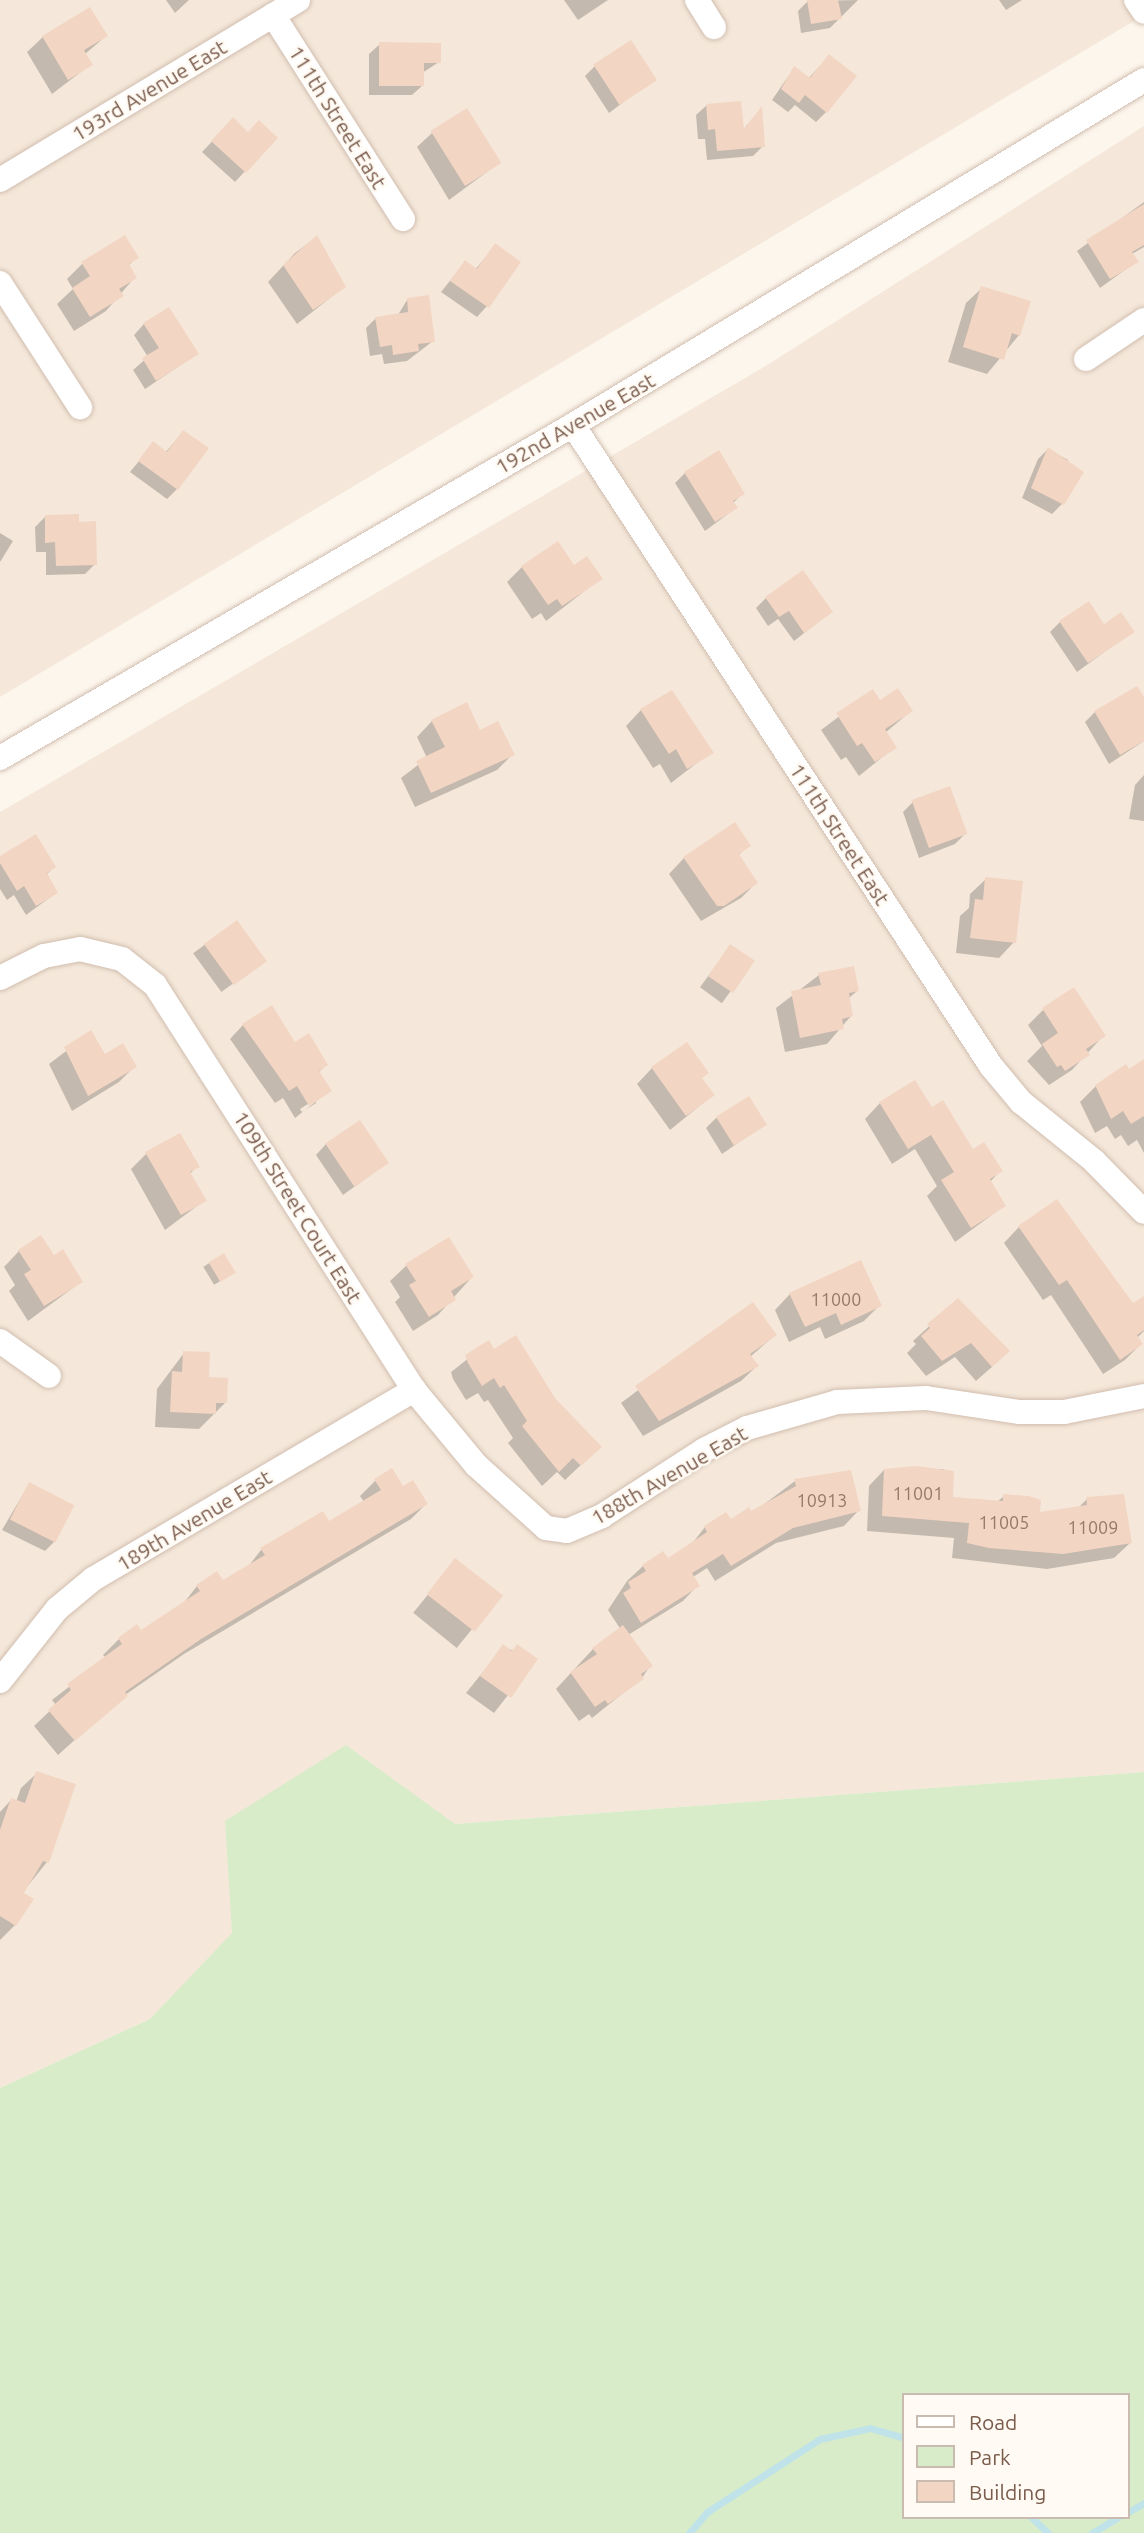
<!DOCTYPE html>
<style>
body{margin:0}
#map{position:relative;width:1144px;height:2533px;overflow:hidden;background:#fdf6ec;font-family:Ubuntu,sans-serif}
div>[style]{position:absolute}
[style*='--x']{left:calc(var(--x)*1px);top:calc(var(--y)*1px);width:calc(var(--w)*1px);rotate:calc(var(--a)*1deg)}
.residential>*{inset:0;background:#f5e8da}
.green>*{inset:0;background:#d8ecc9}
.shadow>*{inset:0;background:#0003;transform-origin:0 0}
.stream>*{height:7px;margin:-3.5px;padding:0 3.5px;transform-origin:3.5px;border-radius:3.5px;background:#bfe3e8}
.building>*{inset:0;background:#f3d5c3;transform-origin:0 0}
.roads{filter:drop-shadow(0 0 2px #d1beb0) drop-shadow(0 0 2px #d1beb0)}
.minor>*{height:24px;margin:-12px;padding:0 12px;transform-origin:12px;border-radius:12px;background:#fff}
span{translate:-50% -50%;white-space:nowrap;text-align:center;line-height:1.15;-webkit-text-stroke:5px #fffaf3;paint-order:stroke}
.number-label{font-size:18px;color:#987a6a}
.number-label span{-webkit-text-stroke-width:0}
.street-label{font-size:21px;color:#7a5c4d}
.legend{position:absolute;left:902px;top:2393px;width:228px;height:126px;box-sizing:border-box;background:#fffaf3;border:2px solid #cabbb1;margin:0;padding:9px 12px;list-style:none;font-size:21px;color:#7a5c4d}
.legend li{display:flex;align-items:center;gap:14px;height:35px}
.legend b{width:35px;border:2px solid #cabbb1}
</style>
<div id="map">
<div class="residential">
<i style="clip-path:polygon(0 0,1144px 0,1144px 15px,0 697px)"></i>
<i style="clip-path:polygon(1144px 126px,1144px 1772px,455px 1824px,150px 2019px,0 2088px,0 812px,764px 367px)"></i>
</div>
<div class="green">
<i style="clip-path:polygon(evenodd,346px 1745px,455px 1824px,1144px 1772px,1144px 2533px,0 2533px,0 2088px,150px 2019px,232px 1933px,225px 1821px,346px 1745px,904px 2395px,1128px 2395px,1128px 2517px,904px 2517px,904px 2395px)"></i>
</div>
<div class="shadow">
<i style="clip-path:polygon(166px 0,189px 0,175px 13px)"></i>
<i style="clip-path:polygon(564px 0,608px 0,578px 20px)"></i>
<i style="clip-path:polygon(858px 0,830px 28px,801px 33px,798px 11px,808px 1px)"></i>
<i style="clip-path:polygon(999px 0,1022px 0,1006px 10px)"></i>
<i style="clip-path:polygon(106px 36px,84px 55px,90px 65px,52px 94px,27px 52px,43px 37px)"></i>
<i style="clip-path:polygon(380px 44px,439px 62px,422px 73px,423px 85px,412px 95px,369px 95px,369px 54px)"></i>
<i style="clip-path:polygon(829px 56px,826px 112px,816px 122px,795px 105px,788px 112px,772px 100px,794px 68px,808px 79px)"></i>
<i style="clip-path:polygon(595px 66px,654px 79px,609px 113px,585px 76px)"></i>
<i style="clip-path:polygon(707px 105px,742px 131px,760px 110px,763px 146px,753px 156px,707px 160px,705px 139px,698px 139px,696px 115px)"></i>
<i style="clip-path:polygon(223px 130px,248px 134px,276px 138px,235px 182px,202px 152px)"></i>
<i style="clip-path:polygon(433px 132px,499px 163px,449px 200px,417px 147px)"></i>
<i style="clip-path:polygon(1144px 202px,1144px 247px,1132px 254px,1136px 262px,1100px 288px,1077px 251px)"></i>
<i style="clip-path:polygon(317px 237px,344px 287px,297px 324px,268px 282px,295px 253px)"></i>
<i style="clip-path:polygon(124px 238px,136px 258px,128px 266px,135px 277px,106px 311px,74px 331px,57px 304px,73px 289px,67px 279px,82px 264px)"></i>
<i style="clip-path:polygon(495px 246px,487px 306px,477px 317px,441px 292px,465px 262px,475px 270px)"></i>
<i style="clip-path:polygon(982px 288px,1019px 335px,987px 374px,948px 362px,966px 303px)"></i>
<i style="clip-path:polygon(407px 300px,433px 341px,407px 361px,384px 364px,382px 354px,370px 356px,366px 328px,376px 318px,398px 315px)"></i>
<i style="clip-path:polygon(144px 324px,197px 354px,145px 389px,133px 370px,148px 357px,134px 335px)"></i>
<i style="clip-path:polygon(183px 432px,177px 489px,167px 499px,130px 472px,153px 444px,165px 453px)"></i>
<i style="clip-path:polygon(1048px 449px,1068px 460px,1062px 504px,1052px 514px,1022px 498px,1038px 459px)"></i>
<i style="clip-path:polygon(685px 473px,743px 493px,733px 503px,736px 508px,705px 531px,675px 483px)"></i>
<i style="clip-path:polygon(45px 517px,77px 524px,95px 564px,85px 574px,46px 575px,46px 552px,36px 552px,35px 527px)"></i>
<i style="clip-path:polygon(0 533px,13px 541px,0 562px)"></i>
<i style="clip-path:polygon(522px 567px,573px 567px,600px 579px,546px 621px,541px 613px,532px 619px,507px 582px)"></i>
<i style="clip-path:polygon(766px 598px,831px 612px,794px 641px,778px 619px,768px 626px,756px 608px)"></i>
<i style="clip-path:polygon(1060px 622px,1103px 626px,1133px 631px,1077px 672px,1050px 632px)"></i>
<i style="clip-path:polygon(872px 692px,879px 702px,911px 711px,885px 733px,895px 747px,859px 776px,846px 757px,841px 760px,821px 730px)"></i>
<i style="clip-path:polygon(1144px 701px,1144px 741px,1109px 764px,1085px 722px,1095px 712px)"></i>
<i style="clip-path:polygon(641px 710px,711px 752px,671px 783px,660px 764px,653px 768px,626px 726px)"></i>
<i style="clip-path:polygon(432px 721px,513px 754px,497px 770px,415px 807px,401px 778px,427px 758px,417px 737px)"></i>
<i style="clip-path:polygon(1144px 775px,1144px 821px,1129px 819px,1135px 785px)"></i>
<i style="clip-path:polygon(913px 802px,965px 834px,955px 844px,919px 858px,903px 812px)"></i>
<i style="clip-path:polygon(748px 845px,738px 856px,756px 883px,741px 898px,701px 921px,669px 874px,684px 858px)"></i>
<i style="clip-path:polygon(0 858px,54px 867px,46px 875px,56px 893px,26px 915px,14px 895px,7px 900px,0 889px)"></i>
<i style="clip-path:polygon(986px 879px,1014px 942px,999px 958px,956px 953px,960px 916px,969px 908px,970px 894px)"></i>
<i style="left:236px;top:922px;width:48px;height:53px;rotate:54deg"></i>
<i style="left:730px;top:946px;width:27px;height:51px;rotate:36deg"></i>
<i style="clip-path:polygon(819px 975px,857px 991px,848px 999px,851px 1016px,827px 1044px,785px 1052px,776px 1008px)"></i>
<i style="clip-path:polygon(1043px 1010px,1104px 1035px,1072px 1070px,1049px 1085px,1027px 1061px,1042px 1046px,1028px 1025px)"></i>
<i style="clip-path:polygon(evenodd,243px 1025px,294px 1044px,326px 1065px,318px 1073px,329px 1091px,295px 1118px,283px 1098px,275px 1103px,230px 1039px,243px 1025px,316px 1099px,316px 1103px,302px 1112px,300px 1109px,316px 1099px)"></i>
<i style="clip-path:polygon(90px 1033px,105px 1056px,135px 1066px,119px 1082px,72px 1111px,49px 1064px)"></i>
<i style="clip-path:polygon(1144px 1064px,1144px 1153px,1137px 1140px,1128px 1146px,1121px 1135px,1115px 1139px,1107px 1126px,1095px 1133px,1080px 1102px,1096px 1086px)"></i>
<i style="clip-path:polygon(652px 1068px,701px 1079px,713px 1095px,670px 1130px,637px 1084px)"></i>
<i style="clip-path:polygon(880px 1103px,931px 1110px,972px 1151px,1000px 1171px,990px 1182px,1004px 1206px,955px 1242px,927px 1196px,937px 1186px,915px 1149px,892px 1164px,865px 1119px)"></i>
<i style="clip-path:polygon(716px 1118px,764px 1125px,722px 1154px,706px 1128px)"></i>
<i style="clip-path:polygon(326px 1144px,387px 1163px,343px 1195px,316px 1155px)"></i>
<i style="clip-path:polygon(146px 1154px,197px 1166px,190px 1174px,205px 1200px,165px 1230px,131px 1169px)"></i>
<i style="clip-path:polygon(1019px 1227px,1144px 1312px,1144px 1331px,1137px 1338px,1141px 1344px,1125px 1360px,1103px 1374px,1051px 1295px,1043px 1300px,1004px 1243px)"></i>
<i style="clip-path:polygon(449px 1240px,472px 1277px,438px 1315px,413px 1331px,395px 1302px,400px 1297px,390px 1281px,406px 1266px)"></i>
<i style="clip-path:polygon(19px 1251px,53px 1257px,81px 1282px,28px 1321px,9px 1291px,15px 1285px,4px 1267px)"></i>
<i style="left:223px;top:1255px;width:21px;height:23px;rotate:59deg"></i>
<i style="clip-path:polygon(790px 1294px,880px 1305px,864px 1321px,825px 1339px,820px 1327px,789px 1342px,775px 1310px)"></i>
<i style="clip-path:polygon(958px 1300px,993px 1366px,976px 1381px,955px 1357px,926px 1376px,907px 1353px,916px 1344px,913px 1341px)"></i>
<i style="clip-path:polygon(753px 1304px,775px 1335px,750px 1357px,757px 1366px,741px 1381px,643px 1436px,621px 1403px)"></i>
<i style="clip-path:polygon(488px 1343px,584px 1462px,565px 1480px,557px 1472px,542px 1486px,508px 1443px,513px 1438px,488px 1400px,484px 1402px,478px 1393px,466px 1400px,453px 1379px,451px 1372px)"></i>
<i style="clip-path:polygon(184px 1353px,225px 1403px,199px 1429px,155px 1427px,157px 1389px)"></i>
<i style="clip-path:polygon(942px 1469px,952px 1472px,951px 1499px,997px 1502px,1004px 1496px,1038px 1514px,1078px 1508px,1087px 1499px,1130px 1543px,1114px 1558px,1047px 1569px,952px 1558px,954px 1538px,867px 1531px,869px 1486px,884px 1470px)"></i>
<i style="clip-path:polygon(375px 1481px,403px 1488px,426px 1504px,411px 1519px,184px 1654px,125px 1695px,58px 1755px,34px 1726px,56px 1705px,52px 1700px,106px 1658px,103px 1655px,119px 1639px,137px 1627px,141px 1633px,183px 1604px,197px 1586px,222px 1583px,247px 1568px,261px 1550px,329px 1524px,364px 1502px,360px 1496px)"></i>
<i style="clip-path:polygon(795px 1481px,859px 1510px,844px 1526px,776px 1543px,715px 1581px,707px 1568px,693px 1577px,698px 1585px,683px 1601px,628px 1635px,650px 1666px,642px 1678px,592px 1718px,589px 1714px,579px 1721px,556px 1689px,593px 1649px,621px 1630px,608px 1610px,627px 1581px,643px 1566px,668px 1560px,691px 1545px,705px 1527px,726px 1514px,730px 1521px,751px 1514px)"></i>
<i style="clip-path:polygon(29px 1484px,55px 1541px,45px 1551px,2px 1530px)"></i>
<i style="left:456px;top:1560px;width:56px;height:68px;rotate:39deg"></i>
<i style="clip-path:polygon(503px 1647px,536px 1659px,494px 1713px,466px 1693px)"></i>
<i style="clip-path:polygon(37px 1773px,47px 1862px,22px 1893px,15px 1925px,0 1940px,0 1812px,11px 1800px,16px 1802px,21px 1788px)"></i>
</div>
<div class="stream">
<i style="--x:1128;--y:2512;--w:18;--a:-29"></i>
<i style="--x:1031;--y:2517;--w:23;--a:43"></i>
<i style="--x:689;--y:2533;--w:28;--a:-49"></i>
<i style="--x:707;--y:2512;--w:135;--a:-32.9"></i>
<i style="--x:820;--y:2439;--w:51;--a:-12.4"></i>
<i style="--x:870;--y:2428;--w:35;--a:16"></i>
<i style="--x:1092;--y:2533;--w:31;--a:-31"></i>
</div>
<div class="building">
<i style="clip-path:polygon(807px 0,838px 0,842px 19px,811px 24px)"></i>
<i style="clip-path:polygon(90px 7px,108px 36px,84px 50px,93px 65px,68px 80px,42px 36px)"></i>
<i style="left:631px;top:40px;width:48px;height:45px;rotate:57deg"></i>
<i style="clip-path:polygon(379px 42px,441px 43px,441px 63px,424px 63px,424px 86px,379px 86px)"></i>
<i style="clip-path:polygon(829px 54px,857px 76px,827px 113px,805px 95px,799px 103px,781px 89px,794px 66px,810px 78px)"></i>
<i style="clip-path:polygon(741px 101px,744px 129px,762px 106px,765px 147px,717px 151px,715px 129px,708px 130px,706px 104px)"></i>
<i style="left:467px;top:108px;width:65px;height:43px;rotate:58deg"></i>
<i style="clip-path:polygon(233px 117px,248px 132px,259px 120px,278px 138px,246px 173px,211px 141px)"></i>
<i style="clip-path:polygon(1144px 204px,1144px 245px,1132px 252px,1139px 262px,1110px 279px,1086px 240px)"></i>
<i style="clip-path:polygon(125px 235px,139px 258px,129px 264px,137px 278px,119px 289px,124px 296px,90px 317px,72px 288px,90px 276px,81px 262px)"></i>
<i style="clip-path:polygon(317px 235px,346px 287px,313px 310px,283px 265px)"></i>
<i style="clip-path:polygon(495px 243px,521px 262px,489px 308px,450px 281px,465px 260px,477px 269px)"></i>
<i style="clip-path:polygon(981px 286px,1031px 301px,1020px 336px,1012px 333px,1004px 360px,963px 347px)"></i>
<i style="clip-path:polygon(429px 295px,435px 342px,418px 344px,419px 351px,393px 355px,392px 345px,380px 347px,375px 317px,408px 312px,407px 298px)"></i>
<i style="clip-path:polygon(169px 307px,199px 354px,156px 381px,142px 358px,159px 348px,143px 323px)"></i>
<i style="clip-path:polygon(183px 430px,209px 448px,178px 490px,138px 461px,153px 441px,167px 452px)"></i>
<i style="clip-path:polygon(1048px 447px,1084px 472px,1064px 505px,1031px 488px)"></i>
<i style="clip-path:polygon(719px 450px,745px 494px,733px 501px,738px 508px,715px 522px,684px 472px)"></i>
<i style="clip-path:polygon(79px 514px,79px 522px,96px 521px,97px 565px,56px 566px,55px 542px,45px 543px,45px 515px)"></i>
<i style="clip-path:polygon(558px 541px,574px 565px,587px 556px,603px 579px,562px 606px,557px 599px,548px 605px,521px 566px)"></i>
<i style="clip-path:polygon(803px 570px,833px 612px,804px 633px,789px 611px,779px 617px,765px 597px)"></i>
<i style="clip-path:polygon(1089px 601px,1104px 624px,1121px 612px,1135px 632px,1088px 663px,1059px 621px)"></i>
<i style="clip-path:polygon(1137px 686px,1144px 697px,1144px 741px,1120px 755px,1094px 711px)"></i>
<i style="clip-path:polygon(898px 688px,913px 711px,885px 729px,897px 748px,875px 762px,862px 743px,857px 746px,836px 713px,873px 689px,880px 700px)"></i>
<i style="clip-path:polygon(672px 690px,714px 753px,687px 769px,676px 749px,669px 754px,640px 709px)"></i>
<i style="clip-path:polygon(467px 702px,480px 730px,498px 721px,515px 755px,431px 793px,416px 761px,445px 747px,431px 720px)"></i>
<i style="left:950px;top:786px;width:51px;height:41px;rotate:70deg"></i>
<i style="clip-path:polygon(735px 822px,751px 846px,739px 854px,758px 883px,724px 906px,717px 906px,683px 857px)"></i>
<i style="clip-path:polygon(36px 834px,56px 867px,47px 873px,58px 893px,36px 906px,24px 886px,17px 891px,0 863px,0 856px)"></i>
<i style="clip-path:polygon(985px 877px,1023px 881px,1016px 943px,970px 938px,975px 899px,983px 900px)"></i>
<i style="left:237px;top:920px;width:51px;height:41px;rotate:54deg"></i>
<i style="left:730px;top:944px;width:30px;height:39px;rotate:34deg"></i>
<i style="clip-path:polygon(854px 966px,859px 991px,849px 993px,853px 1016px,842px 1019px,844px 1029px,800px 1038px,791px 991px,821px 985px,818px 973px)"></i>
<i style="clip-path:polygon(1074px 987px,1106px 1036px,1086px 1049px,1090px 1055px,1065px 1071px,1061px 1065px,1057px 1067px,1042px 1044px,1058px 1033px,1042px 1008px)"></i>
<i style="clip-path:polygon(272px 1005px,295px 1042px,309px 1033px,328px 1065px,319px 1071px,332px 1091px,309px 1106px,297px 1086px,289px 1091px,242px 1024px)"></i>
<i style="clip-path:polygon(91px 1030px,105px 1054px,123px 1043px,137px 1067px,88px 1096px,64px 1047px)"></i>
<i style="clip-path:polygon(687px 1042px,709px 1073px,702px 1078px,715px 1095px,686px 1116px,651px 1067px)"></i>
<i style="clip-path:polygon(1144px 1059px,1144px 1116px,1131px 1124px,1123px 1111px,1111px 1119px,1095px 1085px,1126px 1064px,1129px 1069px)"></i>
<i style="clip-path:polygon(915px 1080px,932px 1107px,943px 1100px,973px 1149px,984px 1142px,1003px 1171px,990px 1179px,1006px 1206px,971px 1228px,941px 1180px,954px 1172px,931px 1135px,908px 1149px,879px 1102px)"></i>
<i style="left:749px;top:1096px;width:34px;height:39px;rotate:58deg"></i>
<i style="left:360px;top:1120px;width:52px;height:42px;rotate:56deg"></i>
<i style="clip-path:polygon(180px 1133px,200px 1167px,190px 1172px,207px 1201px,181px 1215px,145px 1152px)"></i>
<i style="clip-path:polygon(1057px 1199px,1133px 1303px,1144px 1296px,1144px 1330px,1137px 1335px,1143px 1344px,1120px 1360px,1067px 1280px,1059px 1285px,1018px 1226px)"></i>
<i style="clip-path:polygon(41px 1235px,54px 1255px,63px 1249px,83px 1282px,44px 1306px,24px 1274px,31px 1270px,18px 1250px)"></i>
<i style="clip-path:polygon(449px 1237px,474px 1277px,451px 1291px,456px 1300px,429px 1317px,409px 1285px,416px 1281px,405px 1264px)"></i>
<i style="left:224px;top:1253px;width:23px;height:18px;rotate:59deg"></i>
<i style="clip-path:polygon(861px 1260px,882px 1306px,841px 1325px,836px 1313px,805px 1327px,789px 1293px)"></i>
<i style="clip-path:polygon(958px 1298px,1010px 1351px,992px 1367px,971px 1343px,942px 1361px,921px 1336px,930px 1328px,927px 1324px)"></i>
<i style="clip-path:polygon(753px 1302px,777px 1335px,750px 1354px,759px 1366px,659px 1421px,635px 1386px)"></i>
<i style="clip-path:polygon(516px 1335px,555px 1398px,602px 1447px,581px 1466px,573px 1458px,559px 1472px,522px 1426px,527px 1421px,504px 1385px,500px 1388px,494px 1378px,482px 1386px,468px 1363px,465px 1355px,489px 1340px,494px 1349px)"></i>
<i style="clip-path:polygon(183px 1351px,210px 1352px,209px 1377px,228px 1378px,227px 1403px,216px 1403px,216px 1414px,170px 1412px,172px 1371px,182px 1372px)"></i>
<i style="clip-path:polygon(916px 1466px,954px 1471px,953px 1497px,1003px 1501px,1003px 1494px,1029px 1496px,1041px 1500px,1040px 1512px,1087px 1505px,1086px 1497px,1124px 1494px,1132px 1543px,1063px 1554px,989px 1548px,967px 1543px,969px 1523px,882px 1516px,884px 1469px)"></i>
<i style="clip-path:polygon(392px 1468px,403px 1486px,413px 1480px,428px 1504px,201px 1639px,125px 1692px,128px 1696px,75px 1741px,48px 1710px,71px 1690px,67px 1684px,122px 1644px,118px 1638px,137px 1624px,141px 1630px,200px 1591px,196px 1585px,217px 1571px,223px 1580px,265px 1555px,260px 1548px,323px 1511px,329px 1521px,381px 1490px,374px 1479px)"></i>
<i style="clip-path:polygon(851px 1470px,861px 1511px,793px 1528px,731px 1566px,723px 1554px,692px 1573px,700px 1586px,641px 1623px,623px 1593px,631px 1588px,628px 1582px,646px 1571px,642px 1565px,663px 1551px,668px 1558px,707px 1532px,704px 1526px,726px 1512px,731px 1519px,749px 1507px,751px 1511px,796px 1486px,794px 1479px)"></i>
<i style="left:29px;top:1482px;width:51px;height:42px;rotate:27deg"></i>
<i style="left:455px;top:1558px;width:61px;height:46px;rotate:38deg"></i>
<i style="clip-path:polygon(623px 1625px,653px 1666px,641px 1674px,644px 1679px,608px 1704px,605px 1700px,595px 1707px,570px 1672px,597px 1654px,592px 1648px)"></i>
<i style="clip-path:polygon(503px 1644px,512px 1651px,517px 1644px,538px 1659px,511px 1698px,480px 1676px)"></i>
<i style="clip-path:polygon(36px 1771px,76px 1784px,49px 1863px,43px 1861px,24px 1893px,34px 1899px,16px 1926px,0 1916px,0 1830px,11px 1798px,25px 1803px)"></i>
</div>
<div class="roads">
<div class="minor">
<i style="--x:697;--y:0;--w:32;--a:58"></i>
<i style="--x:1136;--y:0;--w:14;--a:56"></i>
<i style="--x:273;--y:15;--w:242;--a:57.5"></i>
<i style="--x:0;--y:180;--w:348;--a:-31.1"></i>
<i style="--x:0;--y:283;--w:148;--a:57.2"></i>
<i style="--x:1086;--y:359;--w:70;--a:-33.9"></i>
<i style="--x:573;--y:425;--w:765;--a:56.89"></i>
<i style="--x:991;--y:1066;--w:47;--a:50.2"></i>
<i style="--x:1021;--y:1102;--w:94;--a:38.9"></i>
<i style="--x:1094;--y:1161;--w:71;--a:45.6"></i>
<i style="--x:0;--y:758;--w:663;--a:-30.16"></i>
<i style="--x:573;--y:425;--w:667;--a:-31.14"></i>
<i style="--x:0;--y:978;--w:49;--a:-26.6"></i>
<i style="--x:44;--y:956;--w:37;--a:-11"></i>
<i style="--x:80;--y:949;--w:43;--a:13.4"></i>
<i style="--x:122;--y:959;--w:42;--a:38.2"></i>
<i style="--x:155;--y:985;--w:481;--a:57.4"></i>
<i style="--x:414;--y:1390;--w:97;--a:50.4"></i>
<i style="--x:476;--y:1465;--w:94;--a:42"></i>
<i style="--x:546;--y:1528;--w:21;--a:8"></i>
<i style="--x:567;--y:1531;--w:38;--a:-23"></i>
<i style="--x:602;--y:1516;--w:121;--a:-32.9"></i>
<i style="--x:704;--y:1450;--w:48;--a:-27.1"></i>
<i style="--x:747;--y:1428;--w:94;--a:-16.1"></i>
<i style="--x:837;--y:1402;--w:89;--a:-2.6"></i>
<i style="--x:926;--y:1398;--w:95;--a:8.5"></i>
<i style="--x:1020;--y:1412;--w:44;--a:0"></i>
<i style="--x:1064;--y:1412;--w:82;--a:-11.3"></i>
<i style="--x:0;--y:1341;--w:60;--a:35.5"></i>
<i style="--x:0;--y:1681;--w:92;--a:-51.6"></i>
<i style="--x:57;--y:1609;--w:47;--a:-39.8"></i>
<i style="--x:93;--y:1579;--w:373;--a:-30.5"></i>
</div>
</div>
<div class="number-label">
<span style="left:836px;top:1299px">11000</span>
<span style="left:918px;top:1493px">11001</span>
<span style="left:822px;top:1500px">10913</span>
<span style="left:1004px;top:1522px">11005</span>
<span style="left:1093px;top:1527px">11009</span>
</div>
<div class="street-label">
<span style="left:149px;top:90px;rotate:-31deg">193rd Avenue East</span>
<span style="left:338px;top:117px;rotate:58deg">111th Street East</span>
<span style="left:575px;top:423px;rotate:-30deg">192nd Avenue East</span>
<span style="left:840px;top:834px;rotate:57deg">111th Street East</span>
<span style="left:298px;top:1207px;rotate:58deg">109th Street Court East</span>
<span style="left:669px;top:1475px;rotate:-30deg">188th Avenue East</span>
<span style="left:194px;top:1520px;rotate:-31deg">189th Avenue East</span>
</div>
<ul class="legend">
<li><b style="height:9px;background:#fff"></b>Road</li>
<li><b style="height:19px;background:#d8ecc9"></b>Park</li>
<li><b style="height:19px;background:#f3d5c3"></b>Building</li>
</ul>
</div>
